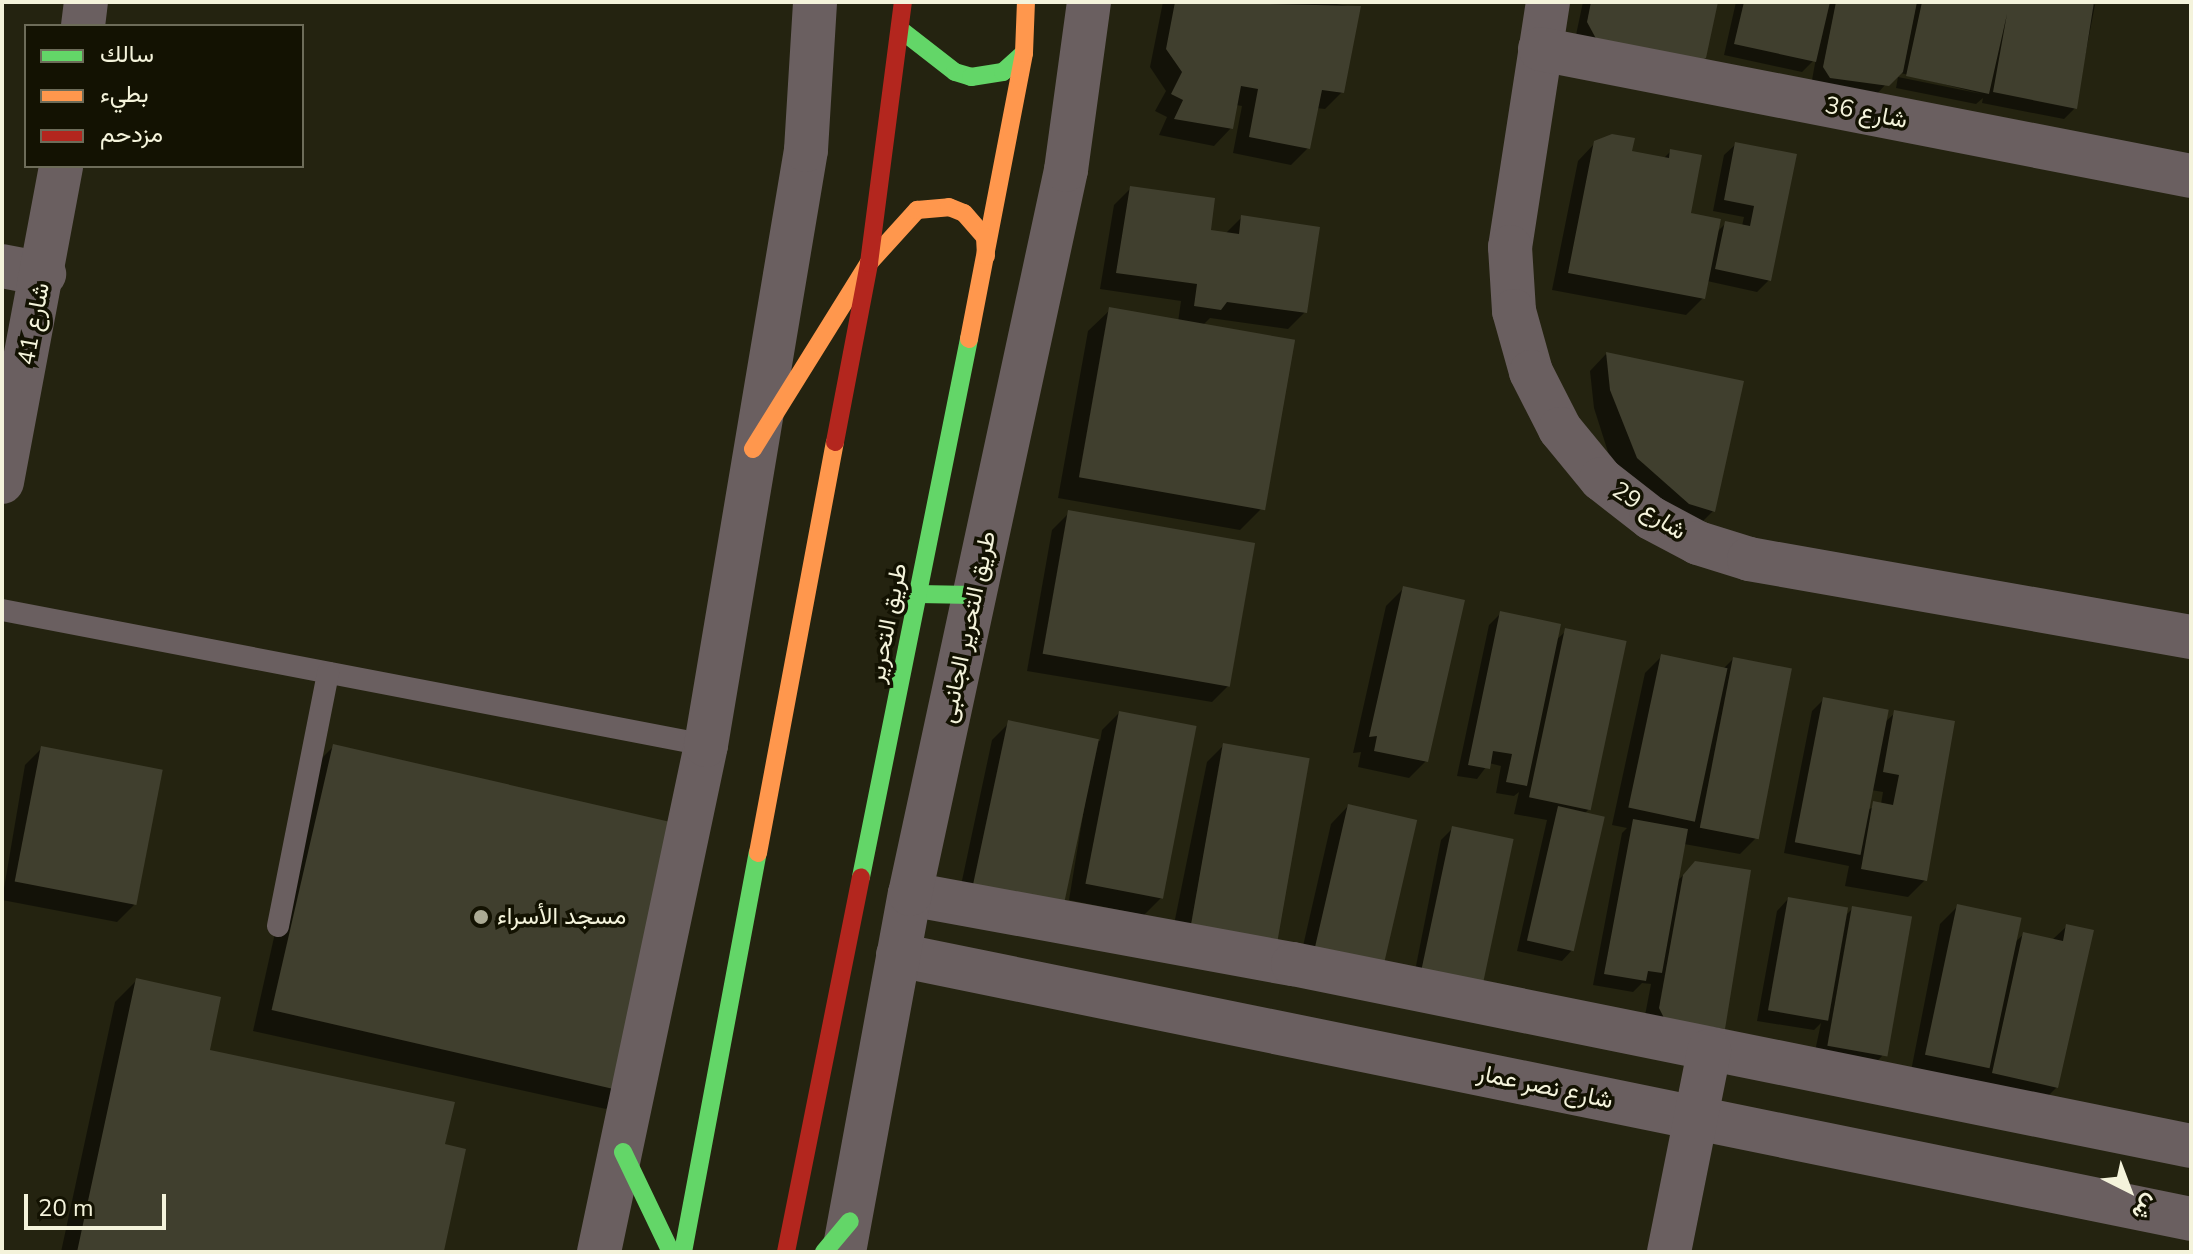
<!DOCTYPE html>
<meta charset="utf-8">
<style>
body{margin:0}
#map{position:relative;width:2193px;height:1254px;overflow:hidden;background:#242310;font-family:"Nunito Sans",Vazirmatn,sans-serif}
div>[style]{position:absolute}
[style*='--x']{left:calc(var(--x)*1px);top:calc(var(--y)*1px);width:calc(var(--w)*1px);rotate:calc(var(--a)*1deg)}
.shadow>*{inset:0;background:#0007}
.building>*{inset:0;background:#403f2e;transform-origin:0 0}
.lane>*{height:22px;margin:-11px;padding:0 11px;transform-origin:11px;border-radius:11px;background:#6a5f60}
.street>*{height:44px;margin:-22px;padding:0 22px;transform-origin:22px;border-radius:22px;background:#6a5f60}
.fast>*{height:18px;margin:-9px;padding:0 9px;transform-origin:9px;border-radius:9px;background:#63d668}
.slow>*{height:18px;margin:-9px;padding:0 9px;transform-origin:9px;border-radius:9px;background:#ff974d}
.jam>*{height:18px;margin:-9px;padding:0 9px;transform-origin:9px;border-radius:9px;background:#b3261e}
.dots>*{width:22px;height:22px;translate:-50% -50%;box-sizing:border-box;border:4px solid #131202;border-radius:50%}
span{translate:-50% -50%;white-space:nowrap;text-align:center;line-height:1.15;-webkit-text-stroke:7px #131202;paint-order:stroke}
.street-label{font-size:24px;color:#f4f3db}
.poi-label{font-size:24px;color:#f4f3db}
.left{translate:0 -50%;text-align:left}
.frame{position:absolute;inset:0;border:4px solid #f4f3db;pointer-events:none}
.legend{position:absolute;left:24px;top:24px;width:280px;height:144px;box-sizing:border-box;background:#131202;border:2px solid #6d6c59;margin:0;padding:10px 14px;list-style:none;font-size:24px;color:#f4f3db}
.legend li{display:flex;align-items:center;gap:16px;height:40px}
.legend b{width:40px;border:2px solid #6d6c59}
.north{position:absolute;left:2089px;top:1150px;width:80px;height:80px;-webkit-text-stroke:6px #131202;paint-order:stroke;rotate:138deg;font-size:22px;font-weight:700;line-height:32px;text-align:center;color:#f4f3db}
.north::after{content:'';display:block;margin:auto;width:28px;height:36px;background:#f4f3db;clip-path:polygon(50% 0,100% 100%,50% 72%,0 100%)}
.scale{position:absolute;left:24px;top:1194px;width:142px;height:36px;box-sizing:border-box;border:4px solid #f4f3db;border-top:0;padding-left:10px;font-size:24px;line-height:28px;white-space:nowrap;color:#f4f3db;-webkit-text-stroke:6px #131202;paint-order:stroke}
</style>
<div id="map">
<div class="shadow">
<i style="clip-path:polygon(1163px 2px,1326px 2px,1358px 8px,1342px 92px,1325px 109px,1316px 108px,1308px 148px,1291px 165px,1233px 153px,1242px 106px,1236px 105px,1231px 128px,1214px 146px,1159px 135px,1167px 117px,1155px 111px,1166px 91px,1150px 67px)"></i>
<i style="clip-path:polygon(1583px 2px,1716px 2px,1704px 57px,1576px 35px)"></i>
<i style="clip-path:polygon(1736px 2px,2091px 2px,2095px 5px,2075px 108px,2064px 119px,1982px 103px,1983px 98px,1976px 104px,1896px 88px,1898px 77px,1982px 94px,1897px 72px,1875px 96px,1819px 89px,1812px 80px,1816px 58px,1802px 72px,1724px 55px)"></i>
<i style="clip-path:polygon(1595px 143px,1663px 159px,1671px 151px,1689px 215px,1716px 233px,1726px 223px,1742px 226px,1744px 217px,1713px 211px,1724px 155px,1736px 144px,1795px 156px,1769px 280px,1757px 292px,1707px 281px,1703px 298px,1686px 315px,1552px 290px,1578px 161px)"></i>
<i style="clip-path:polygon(1131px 188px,1208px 231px,1225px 234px,1242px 217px,1305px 312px,1288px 329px,1210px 318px,1202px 326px,1262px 508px,1240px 530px,1058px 498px,1088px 331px,1110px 310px,1178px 322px,1181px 301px,1100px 289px,1114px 205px)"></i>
<i style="clip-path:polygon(1606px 354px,1713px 511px,1696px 528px,1620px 475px,1608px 452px,1594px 408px,1590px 371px)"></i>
<i style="clip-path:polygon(1069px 513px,1229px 685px,1212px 702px,1027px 671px,1052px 530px)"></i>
<i style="clip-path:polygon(1403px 589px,1426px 761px,1409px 778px,1358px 767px,1361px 752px,1353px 753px,1386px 606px)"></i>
<i style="clip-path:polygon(1501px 613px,1555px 641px,1566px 631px,1589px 809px,1584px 814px,1573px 949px,1562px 961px,1517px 951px,1547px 820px,1514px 814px,1519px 792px,1514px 796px,1496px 793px,1501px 766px,1489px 763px,1477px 779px,1457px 776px,1489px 625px)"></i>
<i style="clip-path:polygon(1662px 656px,1723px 669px,1733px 659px,1757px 837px,1740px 854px,1684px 844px,1676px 882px,1696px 863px,1723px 1028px,1643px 1026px,1651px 984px,1642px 983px,1633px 992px,1593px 985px,1622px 833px,1627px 828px,1612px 825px,1645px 673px)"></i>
<i style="clip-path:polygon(evenodd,1824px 699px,1884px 723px,1895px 713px,1925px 880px,1908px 897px,1845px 886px,1849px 866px,1784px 853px,1812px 711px,1824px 699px,1871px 790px,1883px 792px,1881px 804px,1867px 810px,1871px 790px)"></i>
<i style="clip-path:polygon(1119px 713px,1161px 898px,1144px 915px,1069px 900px,1091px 766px,957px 904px,992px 740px,1009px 723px,1100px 741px,1102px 730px)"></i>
<i style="clip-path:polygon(1224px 745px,1271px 943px,1170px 944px,1207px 762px)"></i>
<i style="clip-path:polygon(334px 746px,627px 1087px,606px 1109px,253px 1031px,312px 768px)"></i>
<i style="clip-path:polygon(42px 748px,134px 905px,117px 922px,2px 900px,25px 765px)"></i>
<i style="clip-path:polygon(1348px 806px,1365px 983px,1298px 968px,1331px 824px)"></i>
<i style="clip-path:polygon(1453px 828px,1469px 1003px,1411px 991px,1441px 840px)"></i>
<i style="clip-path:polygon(1788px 899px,1844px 917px,1853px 908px,1882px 1056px,1871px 1068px,1814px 1056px,1821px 1023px,1814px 1030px,1757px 1021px,1777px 911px)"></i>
<i style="clip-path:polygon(1957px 907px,2014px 943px,2024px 934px,2052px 940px,2067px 926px,2057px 1087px,2040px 1104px,1911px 1071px,1940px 924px)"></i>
<i style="clip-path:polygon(137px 980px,207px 1052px,443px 1146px,442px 1250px,61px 1252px,115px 1002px)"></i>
</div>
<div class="building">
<i style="clip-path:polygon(1175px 2px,1361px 6px,1344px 93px,1322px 90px,1310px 149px,1249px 137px,1258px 89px,1241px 86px,1233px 129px,1174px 119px,1183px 100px,1171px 94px,1182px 72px,1166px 49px)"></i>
<i style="clip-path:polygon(1591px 2px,1718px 2px,1706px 58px,1688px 66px,1600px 46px,1587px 22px)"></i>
<i style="clip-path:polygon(1744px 2px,1830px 2px,1816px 62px,1734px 44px)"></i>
<i style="clip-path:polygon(1836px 2px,1917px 2px,1903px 72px,1889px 86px,1830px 78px,1823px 67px)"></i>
<i style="clip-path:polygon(1922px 2px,2094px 2px,2077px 109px,1993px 92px,2007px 14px,1989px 94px,1906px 76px)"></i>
<i style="clip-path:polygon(1612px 134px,1635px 138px,1632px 151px,1669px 158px,1670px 149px,1702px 155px,1691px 213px,1721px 219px,1705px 299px,1568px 273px,1594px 141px)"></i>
<i style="clip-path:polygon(1735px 142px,1797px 154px,1771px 281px,1715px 269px,1725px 221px,1750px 226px,1754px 206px,1724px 200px)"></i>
<i style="clip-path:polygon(1130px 186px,1215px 198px,1211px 230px,1239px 234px,1241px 215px,1320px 227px,1307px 313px,1227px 302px,1221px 310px,1194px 306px,1197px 284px,1116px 273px)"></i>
<i style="left:1109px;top:307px;width:189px;height:173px;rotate:10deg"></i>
<i style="clip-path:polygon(1606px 352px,1744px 381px,1715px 512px,1689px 504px,1637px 458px,1610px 390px)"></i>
<i style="left:1068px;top:510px;width:190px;height:146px;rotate:10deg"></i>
<i style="clip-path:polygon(1403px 586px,1465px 600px,1428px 762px,1374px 751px,1377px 736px,1369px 737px)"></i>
<i style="clip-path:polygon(1500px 611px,1561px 624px,1527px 786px,1506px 782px,1512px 754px,1493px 751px,1490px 769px,1468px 765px)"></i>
<i style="left:1565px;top:628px;width:63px;height:173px;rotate:12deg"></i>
<i style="left:1661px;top:654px;width:68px;height:157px;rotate:12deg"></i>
<i style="left:1733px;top:657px;width:60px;height:174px;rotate:11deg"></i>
<i style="left:1823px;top:697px;width:67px;height:148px;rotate:11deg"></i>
<i style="clip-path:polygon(1894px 710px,1955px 721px,1927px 881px,1861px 869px,1873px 801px,1893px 805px,1899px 775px,1883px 772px)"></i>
<i style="left:1119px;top:711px;width:79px;height:176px;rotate:11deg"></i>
<i style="left:1008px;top:720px;width:93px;height:171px;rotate:12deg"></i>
<i style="left:1223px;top:743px;width:88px;height:188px;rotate:10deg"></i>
<i style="left:333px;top:744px;width:364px;height:273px;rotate:13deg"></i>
<i style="left:41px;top:746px;width:124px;height:138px;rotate:11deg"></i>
<i style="left:1348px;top:804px;width:71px;height:151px;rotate:13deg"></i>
<i style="left:1558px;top:806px;width:48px;height:138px;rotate:13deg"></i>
<i style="clip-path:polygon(1633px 819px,1688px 829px,1662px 973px,1648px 971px,1646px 981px,1604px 974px)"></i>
<i style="left:1452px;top:826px;width:63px;height:157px;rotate:12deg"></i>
<i style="clip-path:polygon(1695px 861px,1751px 870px,1725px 1029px,1665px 1020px,1659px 1008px,1683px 875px)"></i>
<i style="left:1788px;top:897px;width:61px;height:115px;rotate:10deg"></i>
<i style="left:1957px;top:904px;width:66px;height:154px;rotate:12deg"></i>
<i style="left:1852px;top:906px;width:61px;height:142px;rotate:10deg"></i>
<i style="clip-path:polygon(2066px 924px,2094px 930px,2058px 1088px,1992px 1073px,2023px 932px,2063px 941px)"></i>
<i style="clip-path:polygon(136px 978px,221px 997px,210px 1050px,455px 1102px,445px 1144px,466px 1149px,444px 1251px,77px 1252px)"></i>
</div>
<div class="lane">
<i style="--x:2;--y:610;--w:717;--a:10.86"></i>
<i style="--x:278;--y:926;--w:258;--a:-78.8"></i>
</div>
<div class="street">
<i style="--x:1548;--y:2;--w:248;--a:98.8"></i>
<i style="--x:1510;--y:247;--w:64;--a:86.4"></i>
<i style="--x:1514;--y:311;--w:63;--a:74.4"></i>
<i style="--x:1531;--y:372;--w:64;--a:63"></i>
<i style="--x:1560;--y:429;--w:65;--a:50.6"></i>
<i style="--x:1601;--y:479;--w:63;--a:38"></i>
<i style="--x:1651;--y:518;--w:53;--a:28"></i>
<i style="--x:1698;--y:543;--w:53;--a:17.4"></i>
<i style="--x:1749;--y:559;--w:449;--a:10"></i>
<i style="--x:83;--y:26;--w:24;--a:-83"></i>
<i style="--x:1540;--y:49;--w:663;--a:11.04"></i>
<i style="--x:2;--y:266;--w:43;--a:10.8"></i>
<i style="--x:2;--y:482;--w:321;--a:-79.4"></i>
<i style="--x:910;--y:894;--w:389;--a:10.4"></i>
<i style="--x:1293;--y:964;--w:916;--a:11.46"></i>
<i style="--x:898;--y:955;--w:1320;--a:11.54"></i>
<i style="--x:599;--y:1252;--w:518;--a:-78.08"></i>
<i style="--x:706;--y:745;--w:603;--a:-80.46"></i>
<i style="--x:806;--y:150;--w:148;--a:-86.5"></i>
<i style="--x:844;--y:1252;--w:364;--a:-79.6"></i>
<i style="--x:910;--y:894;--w:741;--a:-77.84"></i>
<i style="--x:1066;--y:170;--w:170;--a:-82.2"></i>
<i style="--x:1669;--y:1252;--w:205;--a:-78.7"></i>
</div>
<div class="fast">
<i style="--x:901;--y:30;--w:68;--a:37.9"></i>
<i style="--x:955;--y:72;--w:17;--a:17"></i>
<i style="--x:971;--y:77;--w:32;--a:-9"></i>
<i style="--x:1003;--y:72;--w:28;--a:-42"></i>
<i style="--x:918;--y:594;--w:56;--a:1"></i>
<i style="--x:861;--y:877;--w:549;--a:-78.65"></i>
<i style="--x:623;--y:1152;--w:111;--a:64.4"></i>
<i style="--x:683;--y:1252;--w:406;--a:-79.4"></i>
<i style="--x:824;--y:1252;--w:40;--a:-50"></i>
</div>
<div class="slow">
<i style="--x:969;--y:339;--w:291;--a:-79.1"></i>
<i style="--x:1024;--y:53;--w:51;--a:-87.8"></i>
<i style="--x:753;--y:449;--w:219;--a:-58.1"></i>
<i style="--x:869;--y:263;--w:72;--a:-47.8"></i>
<i style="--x:917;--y:210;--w:32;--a:-5"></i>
<i style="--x:949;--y:207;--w:16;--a:22"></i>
<i style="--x:964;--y:213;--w:32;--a:49"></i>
<i style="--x:985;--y:237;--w:19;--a:87"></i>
<i style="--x:758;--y:853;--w:418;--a:-79.4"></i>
</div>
<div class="jam">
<i style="--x:835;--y:442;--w:182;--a:-79.2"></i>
<i style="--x:869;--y:263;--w:263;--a:-82.6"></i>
<i style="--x:786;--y:1252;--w:382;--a:-78.7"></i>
</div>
<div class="dots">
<i style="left:481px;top:917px;background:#abaa94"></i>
</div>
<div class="street-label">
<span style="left:1866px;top:113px;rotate:11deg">شارع 36</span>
<span style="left:34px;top:324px;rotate:-79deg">شارع 41</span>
<span style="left:1649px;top:511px;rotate:34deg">شارع 29</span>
<span style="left:888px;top:623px;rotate:-79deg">طريق التحرير</span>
<span style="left:968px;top:627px;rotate:-78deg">طريق التحرير الجانبى</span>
<span style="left:1545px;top:1087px;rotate:12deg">شارع نصر عمار</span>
</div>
<div class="poi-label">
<span class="left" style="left:497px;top:917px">مسجد الأسراء</span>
</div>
<div class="frame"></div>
<ul class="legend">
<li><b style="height:10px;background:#63d668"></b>سالك</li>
<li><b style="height:10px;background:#ff974d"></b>بطيء</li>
<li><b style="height:10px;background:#b3261e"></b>مزدحم</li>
</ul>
<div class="north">ش</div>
<div class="scale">20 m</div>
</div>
